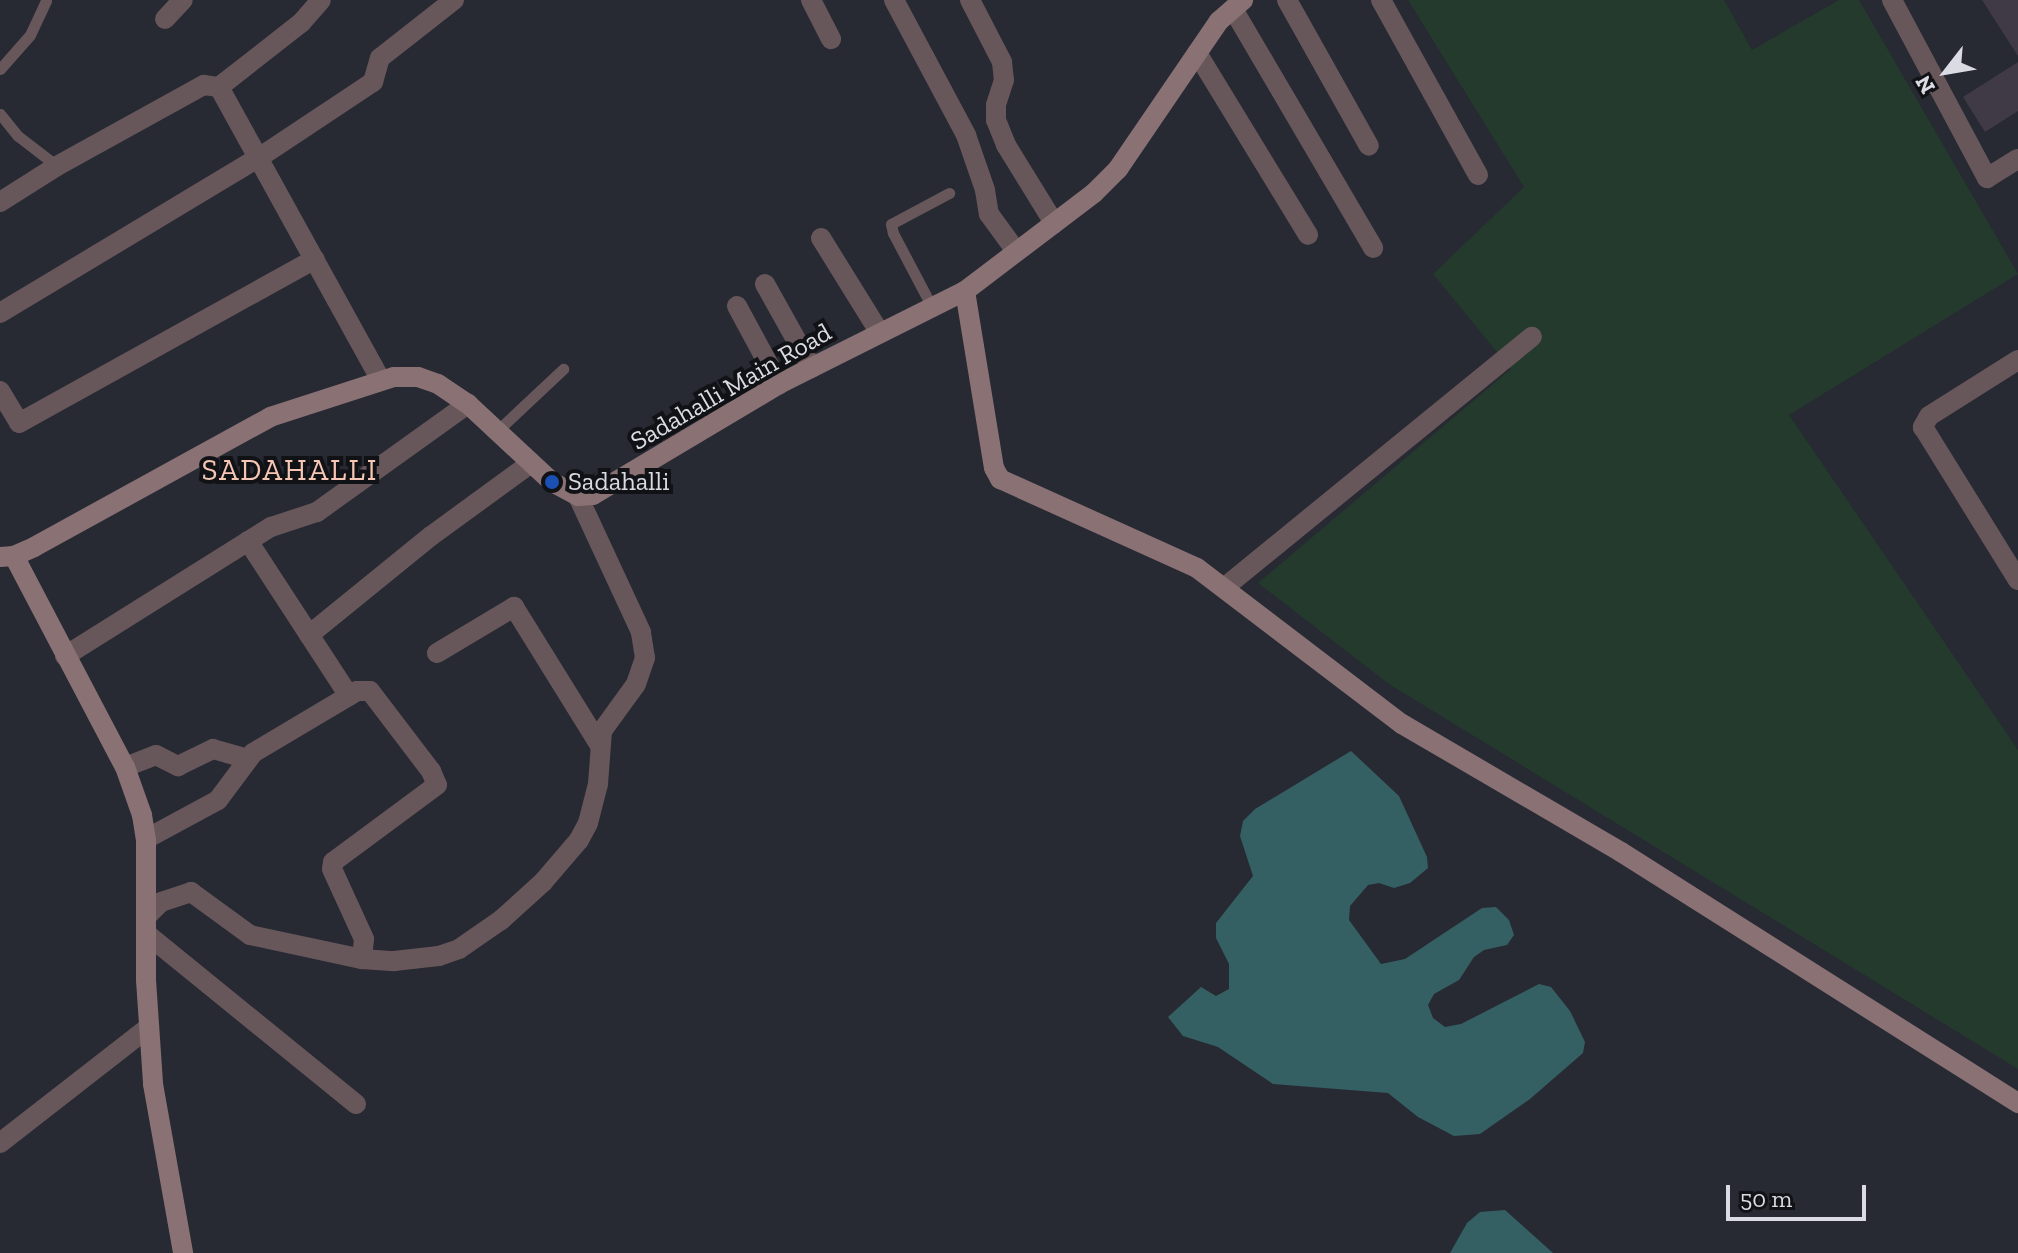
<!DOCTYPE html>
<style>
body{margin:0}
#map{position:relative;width:2018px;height:1253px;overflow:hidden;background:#272933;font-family:"Zilla Slab",serif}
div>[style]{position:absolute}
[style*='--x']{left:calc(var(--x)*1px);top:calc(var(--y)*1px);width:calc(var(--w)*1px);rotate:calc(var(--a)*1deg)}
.green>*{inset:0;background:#233a2c}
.water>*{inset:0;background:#356063}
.building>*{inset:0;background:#3f3a45}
.lane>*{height:11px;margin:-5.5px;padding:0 5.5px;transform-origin:5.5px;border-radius:5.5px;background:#68575a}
.street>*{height:20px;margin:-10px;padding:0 10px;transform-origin:10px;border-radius:10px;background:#68575a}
.secondary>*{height:20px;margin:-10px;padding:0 10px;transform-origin:10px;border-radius:10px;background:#8a7174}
.dots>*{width:22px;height:22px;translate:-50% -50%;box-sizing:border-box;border:4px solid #111216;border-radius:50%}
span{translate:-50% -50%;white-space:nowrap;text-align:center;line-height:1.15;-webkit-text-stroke:8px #111216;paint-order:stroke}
.street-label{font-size:26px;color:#dadbe3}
.poi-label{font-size:26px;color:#dadbe3}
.left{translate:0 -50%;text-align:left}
.quarter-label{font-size:30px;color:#f6c6b5;letter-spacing:2px}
.north{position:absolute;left:1906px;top:32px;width:80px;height:80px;-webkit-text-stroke:6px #111216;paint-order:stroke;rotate:239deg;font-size:22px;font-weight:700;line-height:32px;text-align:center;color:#dadbe3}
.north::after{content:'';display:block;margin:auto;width:28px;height:36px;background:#dadbe3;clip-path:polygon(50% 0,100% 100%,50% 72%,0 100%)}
.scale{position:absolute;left:1726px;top:1185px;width:140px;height:36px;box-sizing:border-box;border:4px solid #dadbe3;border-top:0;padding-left:10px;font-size:24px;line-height:28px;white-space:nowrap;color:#dadbe3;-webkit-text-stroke:6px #111216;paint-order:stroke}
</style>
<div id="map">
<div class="green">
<i style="clip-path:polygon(1408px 0,1724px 0,1752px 50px,1839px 0,1859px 0,2018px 274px,1789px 415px,2018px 750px,2018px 1069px,1389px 684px,1258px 583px,1511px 369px,1433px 274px,1524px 187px)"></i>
</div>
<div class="water">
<i style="clip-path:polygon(1351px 751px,1399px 796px,1427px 857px,1428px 868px,1410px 883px,1394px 888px,1379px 883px,1368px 885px,1350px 906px,1349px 920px,1381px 964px,1405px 959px,1482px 908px,1496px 907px,1509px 920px,1514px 935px,1507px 945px,1484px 950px,1474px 957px,1459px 980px,1434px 994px,1428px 1005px,1433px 1018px,1445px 1027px,1461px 1024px,1539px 984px,1551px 987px,1570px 1011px,1585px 1042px,1583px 1053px,1530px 1099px,1480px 1134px,1454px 1136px,1418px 1117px,1388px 1093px,1273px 1084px,1218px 1047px,1183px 1036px,1168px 1017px,1201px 987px,1216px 996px,1229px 989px,1229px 964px,1216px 938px,1216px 923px,1253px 876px,1240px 836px,1243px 821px,1255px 809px)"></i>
<i style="clip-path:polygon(1505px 1210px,1553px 1253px,1450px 1253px,1467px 1223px,1480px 1212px)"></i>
</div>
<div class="building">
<i style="clip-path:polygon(1982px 0,2018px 0,2018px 56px)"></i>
<i style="clip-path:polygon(2018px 62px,2018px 111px,1985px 132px,1963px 97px)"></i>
</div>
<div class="lane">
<i style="--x:0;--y:69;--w:45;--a:-48.6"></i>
<i style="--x:30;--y:35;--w:38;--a:-65"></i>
<i style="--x:0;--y:114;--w:28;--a:51"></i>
<i style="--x:18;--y:136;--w:49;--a:37.6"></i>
<i style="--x:932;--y:307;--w:84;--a:-117.8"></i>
<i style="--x:893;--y:233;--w:9;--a:-103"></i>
<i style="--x:891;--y:224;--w:66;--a:-28.1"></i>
<i style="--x:497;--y:431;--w:91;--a:-43.2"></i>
</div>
<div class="street">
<i style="--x:811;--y:0;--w:44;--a:62.9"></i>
<i style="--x:894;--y:0;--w:153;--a:61.9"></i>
<i style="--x:966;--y:135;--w:58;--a:70.9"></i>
<i style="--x:985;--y:190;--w:24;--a:81"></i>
<i style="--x:989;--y:214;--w:46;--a:53.9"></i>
<i style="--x:970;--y:0;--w:70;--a:62.7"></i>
<i style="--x:1002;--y:62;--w:18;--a:84"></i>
<i style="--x:1004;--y:80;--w:26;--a:108"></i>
<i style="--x:996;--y:105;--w:15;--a:90"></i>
<i style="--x:996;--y:120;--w:27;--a:68"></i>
<i style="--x:1006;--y:145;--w:92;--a:58.4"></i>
<i style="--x:1287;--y:0;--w:167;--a:60.7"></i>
<i style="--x:1381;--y:0;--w:200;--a:61"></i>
<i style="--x:1892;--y:0;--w:202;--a:61.9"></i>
<i style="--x:1987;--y:178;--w:36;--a:-32"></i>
<i style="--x:1233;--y:9;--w:277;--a:59.6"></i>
<i style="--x:165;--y:19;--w:26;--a:-47"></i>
<i style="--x:1197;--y:53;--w:213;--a:58.6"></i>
<i style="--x:219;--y:87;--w:104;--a:-38"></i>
<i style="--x:301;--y:23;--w:30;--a:-49"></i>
<i style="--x:0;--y:202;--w:67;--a:-32.3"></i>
<i style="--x:57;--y:166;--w:168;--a:-28.9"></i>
<i style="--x:204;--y:85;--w:15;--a:8"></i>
<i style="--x:219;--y:87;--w:335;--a:61.1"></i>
<i style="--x:821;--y:238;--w:112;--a:58.2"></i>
<i style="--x:765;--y:284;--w:96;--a:60.8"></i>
<i style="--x:737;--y:306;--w:89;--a:61.7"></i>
<i style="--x:0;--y:313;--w:303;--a:-31"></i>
<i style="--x:260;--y:157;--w:136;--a:-33.6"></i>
<i style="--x:373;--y:82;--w:25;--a:-74"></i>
<i style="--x:380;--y:58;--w:94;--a:-38.1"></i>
<i style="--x:2018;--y:360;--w:105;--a:147.8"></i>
<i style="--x:1929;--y:416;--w:13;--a:119"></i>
<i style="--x:1923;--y:427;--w:180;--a:58.2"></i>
<i style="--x:0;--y:391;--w:37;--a:59"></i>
<i style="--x:19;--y:423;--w:338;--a:-29"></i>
<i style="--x:248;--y:541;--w:185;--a:56.9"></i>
<i style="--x:1225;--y:587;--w:396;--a:-39.2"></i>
<i style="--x:309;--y:635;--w:157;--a:-39.1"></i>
<i style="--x:431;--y:536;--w:124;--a:-36.1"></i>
<i style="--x:437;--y:653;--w:90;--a:-30.9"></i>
<i style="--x:514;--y:607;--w:161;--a:58.2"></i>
<i style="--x:65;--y:656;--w:243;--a:-32.1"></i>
<i style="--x:271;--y:527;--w:48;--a:-18.1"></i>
<i style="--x:317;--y:512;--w:186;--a:-35.6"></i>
<i style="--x:125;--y:767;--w:33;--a:-21"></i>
<i style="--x:156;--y:755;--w:25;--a:27"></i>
<i style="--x:178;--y:766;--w:39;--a:-26"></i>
<i style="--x:213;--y:749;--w:35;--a:16"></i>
<i style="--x:146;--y:839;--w:82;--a:-28.4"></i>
<i style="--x:218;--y:800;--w:59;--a:-53.3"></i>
<i style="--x:253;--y:753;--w:121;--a:-30.8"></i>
<i style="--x:357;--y:691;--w:13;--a:0"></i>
<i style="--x:370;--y:691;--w:101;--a:52.7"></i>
<i style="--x:431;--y:771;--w:15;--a:67"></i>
<i style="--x:437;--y:785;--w:129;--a:143.5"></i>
<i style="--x:333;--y:862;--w:7;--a:98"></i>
<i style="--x:332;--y:869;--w:77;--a:65.4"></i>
<i style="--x:364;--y:939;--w:20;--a:96"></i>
<i style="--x:148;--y:915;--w:18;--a:-45"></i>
<i style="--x:161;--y:902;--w:32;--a:-18"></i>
<i style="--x:191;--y:892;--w:73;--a:36.1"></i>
<i style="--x:250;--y:935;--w:115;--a:12.1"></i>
<i style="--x:362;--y:959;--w:32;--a:4"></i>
<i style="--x:394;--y:961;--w:45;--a:-6.3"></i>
<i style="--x:439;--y:956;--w:21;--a:-19"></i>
<i style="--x:459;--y:949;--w:51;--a:-34.6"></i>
<i style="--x:501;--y:920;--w:57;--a:-42.1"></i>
<i style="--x:543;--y:882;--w:55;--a:-49.4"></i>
<i style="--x:579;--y:840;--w:19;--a:-62"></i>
<i style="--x:588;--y:823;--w:40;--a:-75.6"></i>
<i style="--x:598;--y:784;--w:53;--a:-85.7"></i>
<i style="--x:602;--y:731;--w:58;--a:-54.1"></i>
<i style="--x:636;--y:684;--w:28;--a:-71"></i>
<i style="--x:645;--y:658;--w:26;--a:-99"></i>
<i style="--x:641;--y:632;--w:150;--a:-114.9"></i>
<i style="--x:148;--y:935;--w:268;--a:39.1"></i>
<i style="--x:0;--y:1143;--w:189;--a:-37.9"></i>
</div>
<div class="secondary">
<i style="--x:965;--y:291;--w:179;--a:80.7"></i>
<i style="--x:994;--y:468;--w:13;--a:61"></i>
<i style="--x:1000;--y:479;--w:216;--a:24.3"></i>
<i style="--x:1197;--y:568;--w:258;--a:37.3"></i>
<i style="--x:1402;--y:724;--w:254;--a:30.3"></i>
<i style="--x:1621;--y:852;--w:470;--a:32.3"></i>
<i style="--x:14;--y:556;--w:238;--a:62.3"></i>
<i style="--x:125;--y:767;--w:51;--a:70.5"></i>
<i style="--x:142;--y:815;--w:24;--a:81"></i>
<i style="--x:146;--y:839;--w:141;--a:90"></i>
<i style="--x:146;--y:980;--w:104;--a:86.1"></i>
<i style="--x:153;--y:1084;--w:172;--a:79.9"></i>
<i style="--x:0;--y:557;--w:14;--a:-4"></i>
<i style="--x:14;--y:556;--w:22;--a:-24"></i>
<i style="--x:34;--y:547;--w:269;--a:-28.8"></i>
<i style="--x:270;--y:417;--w:130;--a:-17.9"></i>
<i style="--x:394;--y:377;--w:24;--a:0"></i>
<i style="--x:418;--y:377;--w:21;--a:19"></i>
<i style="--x:438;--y:384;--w:36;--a:34"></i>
<i style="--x:468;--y:404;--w:115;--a:42.9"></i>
<i style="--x:552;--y:482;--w:30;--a:28"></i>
<i style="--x:578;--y:496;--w:15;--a:-4"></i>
<i style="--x:593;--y:495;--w:217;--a:-30.8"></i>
<i style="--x:779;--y:384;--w:208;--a:-26.6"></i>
<i style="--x:965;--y:291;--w:162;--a:-37.2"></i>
<i style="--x:1094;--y:193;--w:34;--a:-45"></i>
<i style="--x:1118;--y:169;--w:179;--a:-55.7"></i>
<i style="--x:1219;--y:21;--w:32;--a:-41"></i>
</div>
<div class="dots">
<i style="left:552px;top:482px;background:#1a4fb4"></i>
</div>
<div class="street-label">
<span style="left:731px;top:387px;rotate:-30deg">Sadahalli Main Road</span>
</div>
<div class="poi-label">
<span class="left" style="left:568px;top:482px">Sadahalli</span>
</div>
<div class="quarter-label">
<span style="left:290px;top:470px">SADAHALLI</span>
</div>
<div class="north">N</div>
<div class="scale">50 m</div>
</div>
